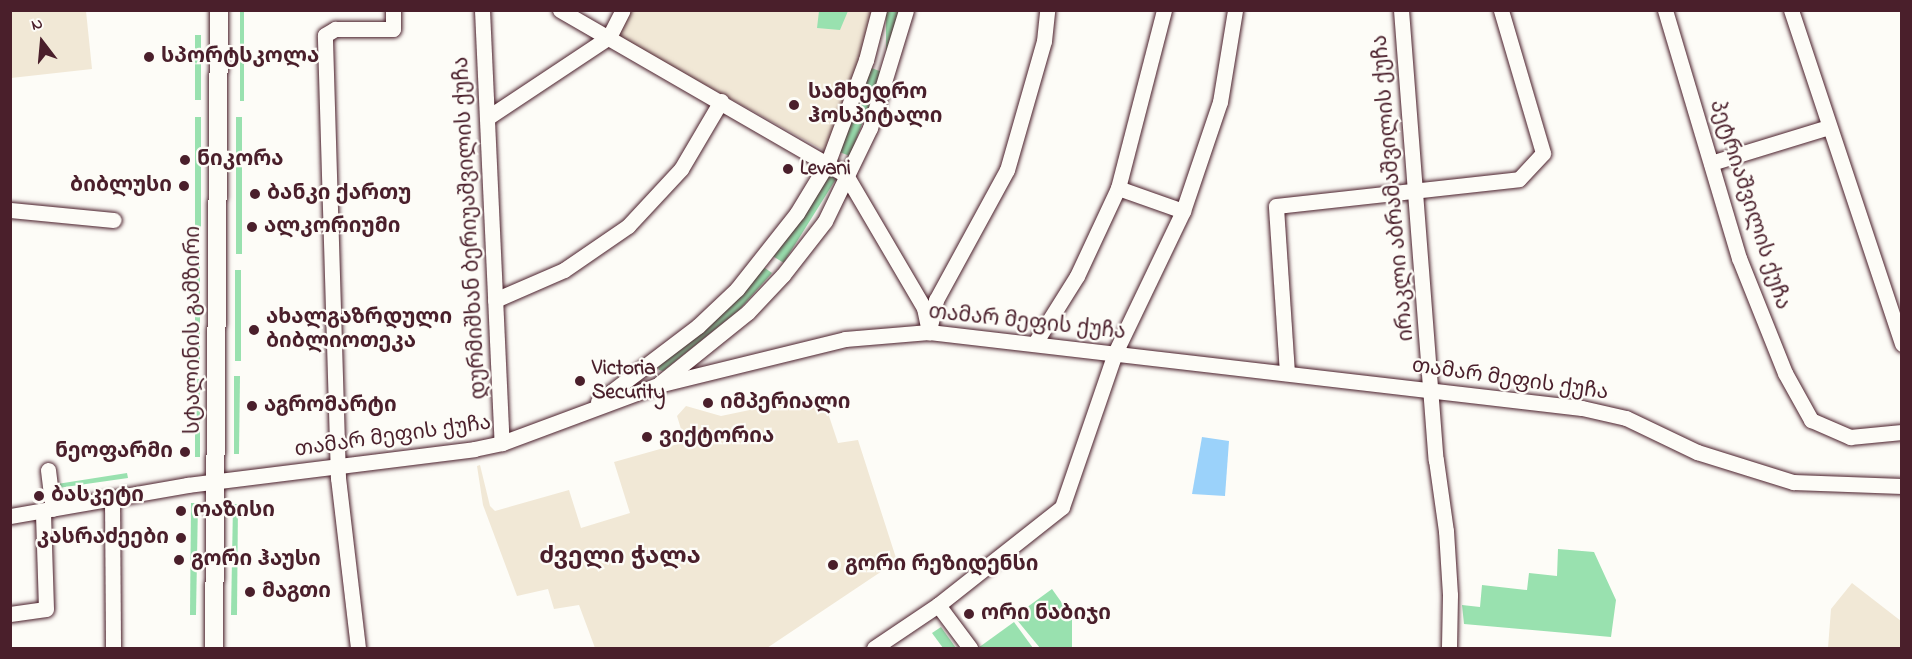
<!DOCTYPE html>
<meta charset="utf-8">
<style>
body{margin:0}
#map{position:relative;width:1912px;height:659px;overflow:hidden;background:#fdfcf7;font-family:"Indie Flower","Noto Sans Georgian",sans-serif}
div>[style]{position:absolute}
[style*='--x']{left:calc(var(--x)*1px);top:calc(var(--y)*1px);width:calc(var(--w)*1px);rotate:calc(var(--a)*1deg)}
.built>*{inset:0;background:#f1e8d6}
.green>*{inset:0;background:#99e1af;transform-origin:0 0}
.water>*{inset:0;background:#9bd2fa}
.roads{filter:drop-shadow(0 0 2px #4a1f2b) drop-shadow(0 0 2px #4a1f2b)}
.minor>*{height:15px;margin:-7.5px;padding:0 7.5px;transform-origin:7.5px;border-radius:7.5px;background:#fdfcf7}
.major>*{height:18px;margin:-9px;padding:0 9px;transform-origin:9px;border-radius:9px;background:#fdfcf7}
.dots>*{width:16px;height:16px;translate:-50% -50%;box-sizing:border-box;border:3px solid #fdfcf7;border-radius:50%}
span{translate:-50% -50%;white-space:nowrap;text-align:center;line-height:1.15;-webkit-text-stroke:4.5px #fdfcf7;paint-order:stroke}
.poi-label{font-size:21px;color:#4a1f2b;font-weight:700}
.left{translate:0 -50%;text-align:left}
.right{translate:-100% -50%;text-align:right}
.street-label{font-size:21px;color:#4a1f2b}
.quarter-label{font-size:24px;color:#4a1f2b;font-weight:700}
.frame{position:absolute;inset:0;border:12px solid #4a1f2b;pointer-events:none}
.north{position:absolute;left:12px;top:12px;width:60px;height:60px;-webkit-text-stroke:4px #fdfcf7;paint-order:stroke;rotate:344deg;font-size:16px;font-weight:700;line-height:24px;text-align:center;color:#4a1f2b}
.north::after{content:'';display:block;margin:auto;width:21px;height:27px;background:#4a1f2b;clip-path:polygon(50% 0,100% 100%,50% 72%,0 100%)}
</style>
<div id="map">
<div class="built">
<i style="clip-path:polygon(10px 11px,86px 11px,92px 69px,11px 78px)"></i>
<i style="clip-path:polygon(630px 11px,878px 11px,827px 152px,618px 37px)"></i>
<i style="clip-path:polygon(822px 395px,838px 443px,858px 440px,897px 561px,767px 648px,595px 648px,579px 605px,554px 609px,548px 589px,517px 596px,483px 505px,477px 466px,480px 465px,490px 506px,495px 511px,569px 490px,581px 528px,630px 513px,614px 462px,685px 442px,677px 416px,686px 406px,721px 416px)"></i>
<i style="clip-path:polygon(1852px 583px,1901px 621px,1901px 648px,1828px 648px,1831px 609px)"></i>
</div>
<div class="green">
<i style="left:240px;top:11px;width:4px;height:90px"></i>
<i style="clip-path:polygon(819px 11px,819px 10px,848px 11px,840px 30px,817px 28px)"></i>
<i style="left:886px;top:11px;width:13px;height:47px"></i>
<i style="left:195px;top:35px;width:6px;height:65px"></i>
<i style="left:869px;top:67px;width:14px;height:90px;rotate:21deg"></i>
<i style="left:195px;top:117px;width:6px;height:115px"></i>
<i style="left:236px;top:117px;width:6px;height:137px"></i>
<i style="left:825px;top:172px;width:13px;height:99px;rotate:32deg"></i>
<i style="left:195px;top:253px;width:5px;height:110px"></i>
<i style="clip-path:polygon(762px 266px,772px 273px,739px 310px,663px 371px,659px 370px,657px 362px)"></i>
<i style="left:235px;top:270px;width:6px;height:91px"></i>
<i style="clip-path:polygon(234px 376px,240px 376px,239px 454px,234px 454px)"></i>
<i style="left:195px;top:379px;width:5px;height:78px"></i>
<i style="clip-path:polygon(127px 473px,128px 478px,58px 488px,57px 484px)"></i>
<i style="clip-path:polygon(191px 503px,198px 503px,196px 615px,190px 615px)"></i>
<i style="clip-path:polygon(233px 504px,238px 504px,237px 615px,231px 615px)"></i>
<i style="clip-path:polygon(1558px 549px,1594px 552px,1616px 600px,1611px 637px,1464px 624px,1462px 605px,1480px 607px,1482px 585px,1527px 590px,1529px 573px,1557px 576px)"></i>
<i style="clip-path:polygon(1052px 589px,1072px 617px,1072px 648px,1040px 648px,1017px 620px,1028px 611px,1026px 608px)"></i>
<i style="clip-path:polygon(1014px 622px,1033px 648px,978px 648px)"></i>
<i style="clip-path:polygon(941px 627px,956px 648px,943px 648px,932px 633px)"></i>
</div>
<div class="water">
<i style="clip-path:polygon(1202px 437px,1229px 441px,1225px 496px,1192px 494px)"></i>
</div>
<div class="roads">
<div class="minor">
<i style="--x:482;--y:10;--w:433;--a:87.4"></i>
<i style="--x:560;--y:10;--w:330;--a:30"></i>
<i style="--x:846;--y:175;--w:154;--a:59.6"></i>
<i style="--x:924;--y:308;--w:25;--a:78"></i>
<i style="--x:1401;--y:10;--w:451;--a:85.6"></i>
<i style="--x:1436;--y:460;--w:72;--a:82"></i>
<i style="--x:1446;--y:531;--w:64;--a:86.4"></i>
<i style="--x:1450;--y:595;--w:53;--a:91.1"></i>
<i style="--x:1665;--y:10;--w:259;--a:73.4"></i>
<i style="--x:1739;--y:258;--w:124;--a:68.2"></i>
<i style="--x:1785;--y:373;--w:54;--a:61"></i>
<i style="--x:1811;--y:420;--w:43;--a:23.6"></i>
<i style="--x:1850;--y:437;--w:52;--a:-5.5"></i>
<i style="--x:1791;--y:10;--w:352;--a:71.6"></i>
<i style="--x:487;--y:118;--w:146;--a:-33.6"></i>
<i style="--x:609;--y:37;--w:30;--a:-63"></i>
<i style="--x:1711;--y:163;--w:123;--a:-17"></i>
<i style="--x:1118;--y:188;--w:69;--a:19.5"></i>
<i style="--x:10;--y:210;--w:104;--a:5.5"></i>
<i style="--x:495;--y:300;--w:75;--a:-23.5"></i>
<i style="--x:564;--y:270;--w:78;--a:-34.5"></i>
<i style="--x:628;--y:226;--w:78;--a:-47.1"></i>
<i style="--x:681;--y:169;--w:79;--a:-59.5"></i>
<i style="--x:930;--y:326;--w:27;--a:-77"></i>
<i style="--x:936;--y:300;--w:148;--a:-61.4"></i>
<i style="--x:1007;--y:170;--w:134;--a:-74"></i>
<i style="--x:1044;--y:41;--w:31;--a:-84"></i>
<i style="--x:1035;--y:343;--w:79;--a:-57.9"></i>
<i style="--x:1077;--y:276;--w:97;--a:-65"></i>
<i style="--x:1118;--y:188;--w:184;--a:-75.5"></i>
<i style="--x:1287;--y:373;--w:167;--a:-93.8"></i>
<i style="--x:1276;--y:206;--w:244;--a:-6.3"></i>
<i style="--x:1519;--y:179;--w:35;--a:-47"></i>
<i style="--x:1543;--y:153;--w:149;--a:-106.4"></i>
<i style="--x:660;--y:383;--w:113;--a:-38.9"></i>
<i style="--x:748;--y:312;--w:51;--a:-46.6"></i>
<i style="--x:783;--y:275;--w:68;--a:-52.1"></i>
<i style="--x:825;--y:221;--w:103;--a:-64.2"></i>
<i style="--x:870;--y:128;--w:123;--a:-73"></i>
<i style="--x:598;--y:402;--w:126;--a:-37.2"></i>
<i style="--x:698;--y:326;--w:54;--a:-43.5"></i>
<i style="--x:737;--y:289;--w:97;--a:-51.7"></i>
<i style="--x:797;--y:213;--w:60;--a:-58.7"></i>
<i style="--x:828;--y:162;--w:109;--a:-69.6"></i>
<i style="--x:866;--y:60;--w:52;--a:-75.4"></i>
<i style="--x:48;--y:470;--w:39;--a:83"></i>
<i style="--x:112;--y:498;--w:150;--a:89.6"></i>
<i style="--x:10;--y:516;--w:180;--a:-9.9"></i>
<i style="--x:187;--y:485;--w:289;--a:-7.1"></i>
<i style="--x:474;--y:449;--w:29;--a:-12"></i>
<i style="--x:502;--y:443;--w:166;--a:-20.4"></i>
<i style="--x:658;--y:385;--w:193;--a:-13.8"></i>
<i style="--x:845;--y:339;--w:84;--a:-4.8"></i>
<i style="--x:929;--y:332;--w:657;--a:6.64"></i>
<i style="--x:1582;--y:408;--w:45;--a:12.8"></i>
<i style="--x:1626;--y:418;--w:79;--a:25.6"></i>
<i style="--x:1697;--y:452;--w:101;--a:17.4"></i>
<i style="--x:1793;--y:482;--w:109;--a:2.1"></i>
<i style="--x:938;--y:605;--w:54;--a:53.3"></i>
<i style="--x:10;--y:614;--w:36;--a:-8"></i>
<i style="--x:46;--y:609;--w:98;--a:-91.8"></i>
<i style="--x:358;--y:648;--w:171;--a:-96.7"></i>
<i style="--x:338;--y:478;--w:443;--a:-91.7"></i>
<i style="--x:325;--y:35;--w:12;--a:-31"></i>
<i style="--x:335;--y:29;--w:58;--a:0"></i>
<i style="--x:393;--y:29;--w:19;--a:-90"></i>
<i style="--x:874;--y:648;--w:77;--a:-33.9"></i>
<i style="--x:938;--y:605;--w:158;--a:-38.3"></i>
<i style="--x:1062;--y:507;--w:163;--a:-71"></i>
<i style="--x:1115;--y:353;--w:157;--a:-64.4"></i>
<i style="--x:1183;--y:211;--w:115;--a:-71.3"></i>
<i style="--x:1220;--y:102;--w:93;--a:-80.7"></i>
</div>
<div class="major">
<i style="--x:214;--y:648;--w:638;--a:-89.55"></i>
</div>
</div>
<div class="dots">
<i style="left:149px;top:57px;background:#4a1f2b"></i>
<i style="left:794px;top:105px;background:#4a1f2b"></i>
<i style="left:185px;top:160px;background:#4a1f2b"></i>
<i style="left:788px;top:169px;background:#4a1f2b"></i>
<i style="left:184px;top:186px;background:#4a1f2b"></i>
<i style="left:255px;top:194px;background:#4a1f2b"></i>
<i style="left:252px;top:227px;background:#4a1f2b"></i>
<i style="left:254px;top:330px;background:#4a1f2b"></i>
<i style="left:580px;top:381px;background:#4a1f2b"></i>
<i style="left:708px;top:403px;background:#4a1f2b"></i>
<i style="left:252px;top:406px;background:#4a1f2b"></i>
<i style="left:647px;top:437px;background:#4a1f2b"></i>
<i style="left:185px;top:452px;background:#4a1f2b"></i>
<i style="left:39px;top:496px;background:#4a1f2b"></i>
<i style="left:181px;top:511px;background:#4a1f2b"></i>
<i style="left:181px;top:538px;background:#4a1f2b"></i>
<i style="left:179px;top:560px;background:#4a1f2b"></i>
<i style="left:833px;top:565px;background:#4a1f2b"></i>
<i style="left:250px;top:592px;background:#4a1f2b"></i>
<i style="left:969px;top:614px;background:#4a1f2b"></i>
</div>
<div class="poi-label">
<span class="left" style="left:161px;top:57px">სპორტსკოლა</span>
<span class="left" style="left:808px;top:105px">სამხედრო<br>ჰოსპიტალი</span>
<span class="left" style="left:197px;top:160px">ნიკორა</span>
<span class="left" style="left:800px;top:169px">Levani</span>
<span class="right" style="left:172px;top:186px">ბიბლუსი</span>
<span class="left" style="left:267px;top:194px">ბანკი ქართუ</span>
<span class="left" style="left:264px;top:227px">ალკორიუმი</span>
<span class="left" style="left:266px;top:330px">ახალგაზრდული<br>ბიბლიოთეკა</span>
<span class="left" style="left:592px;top:381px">Victoria<br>Security</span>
<span class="left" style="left:720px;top:403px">იმპერიალი</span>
<span class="left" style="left:264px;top:406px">აგრომარტი</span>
<span class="left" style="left:659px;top:437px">ვიქტორია</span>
<span class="right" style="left:173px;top:452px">ნეოფარმი</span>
<span class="left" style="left:51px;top:496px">ბასკეტი</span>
<span class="left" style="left:193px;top:511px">ოაზისი</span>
<span class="right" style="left:169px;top:538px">კასრაძეები</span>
<span class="left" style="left:191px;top:560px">გორი ჰაუსი</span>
<span class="left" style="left:845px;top:565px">გორი რეზიდენსი</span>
<span class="left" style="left:262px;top:592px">მაგთი</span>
<span class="left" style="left:981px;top:614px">ორი ნაბიჯი</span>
</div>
<div class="street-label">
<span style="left:1394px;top:188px;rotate:-95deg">ირაკლი აბრამაშვილის ქუჩა</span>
<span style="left:1749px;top:205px;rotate:72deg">პეტრიაშვილის ქუჩა</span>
<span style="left:471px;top:228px;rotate:-93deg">დურმიშხან ბერიუაშვილის ქუჩა</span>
<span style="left:1027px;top:323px;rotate:6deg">თამარ მეფის ქუჩა</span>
<span style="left:194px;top:330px;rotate:-90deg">სტალინის გამზირი</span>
<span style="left:1510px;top:380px;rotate:8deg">თამარ მეფის ქუჩა</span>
<span style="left:393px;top:437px;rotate:-8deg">თამარ მეფის ქუჩა</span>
</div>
<div class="quarter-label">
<span style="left:620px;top:558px">ძველი ჭალა</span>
</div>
<div class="frame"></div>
<div class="north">N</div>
</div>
